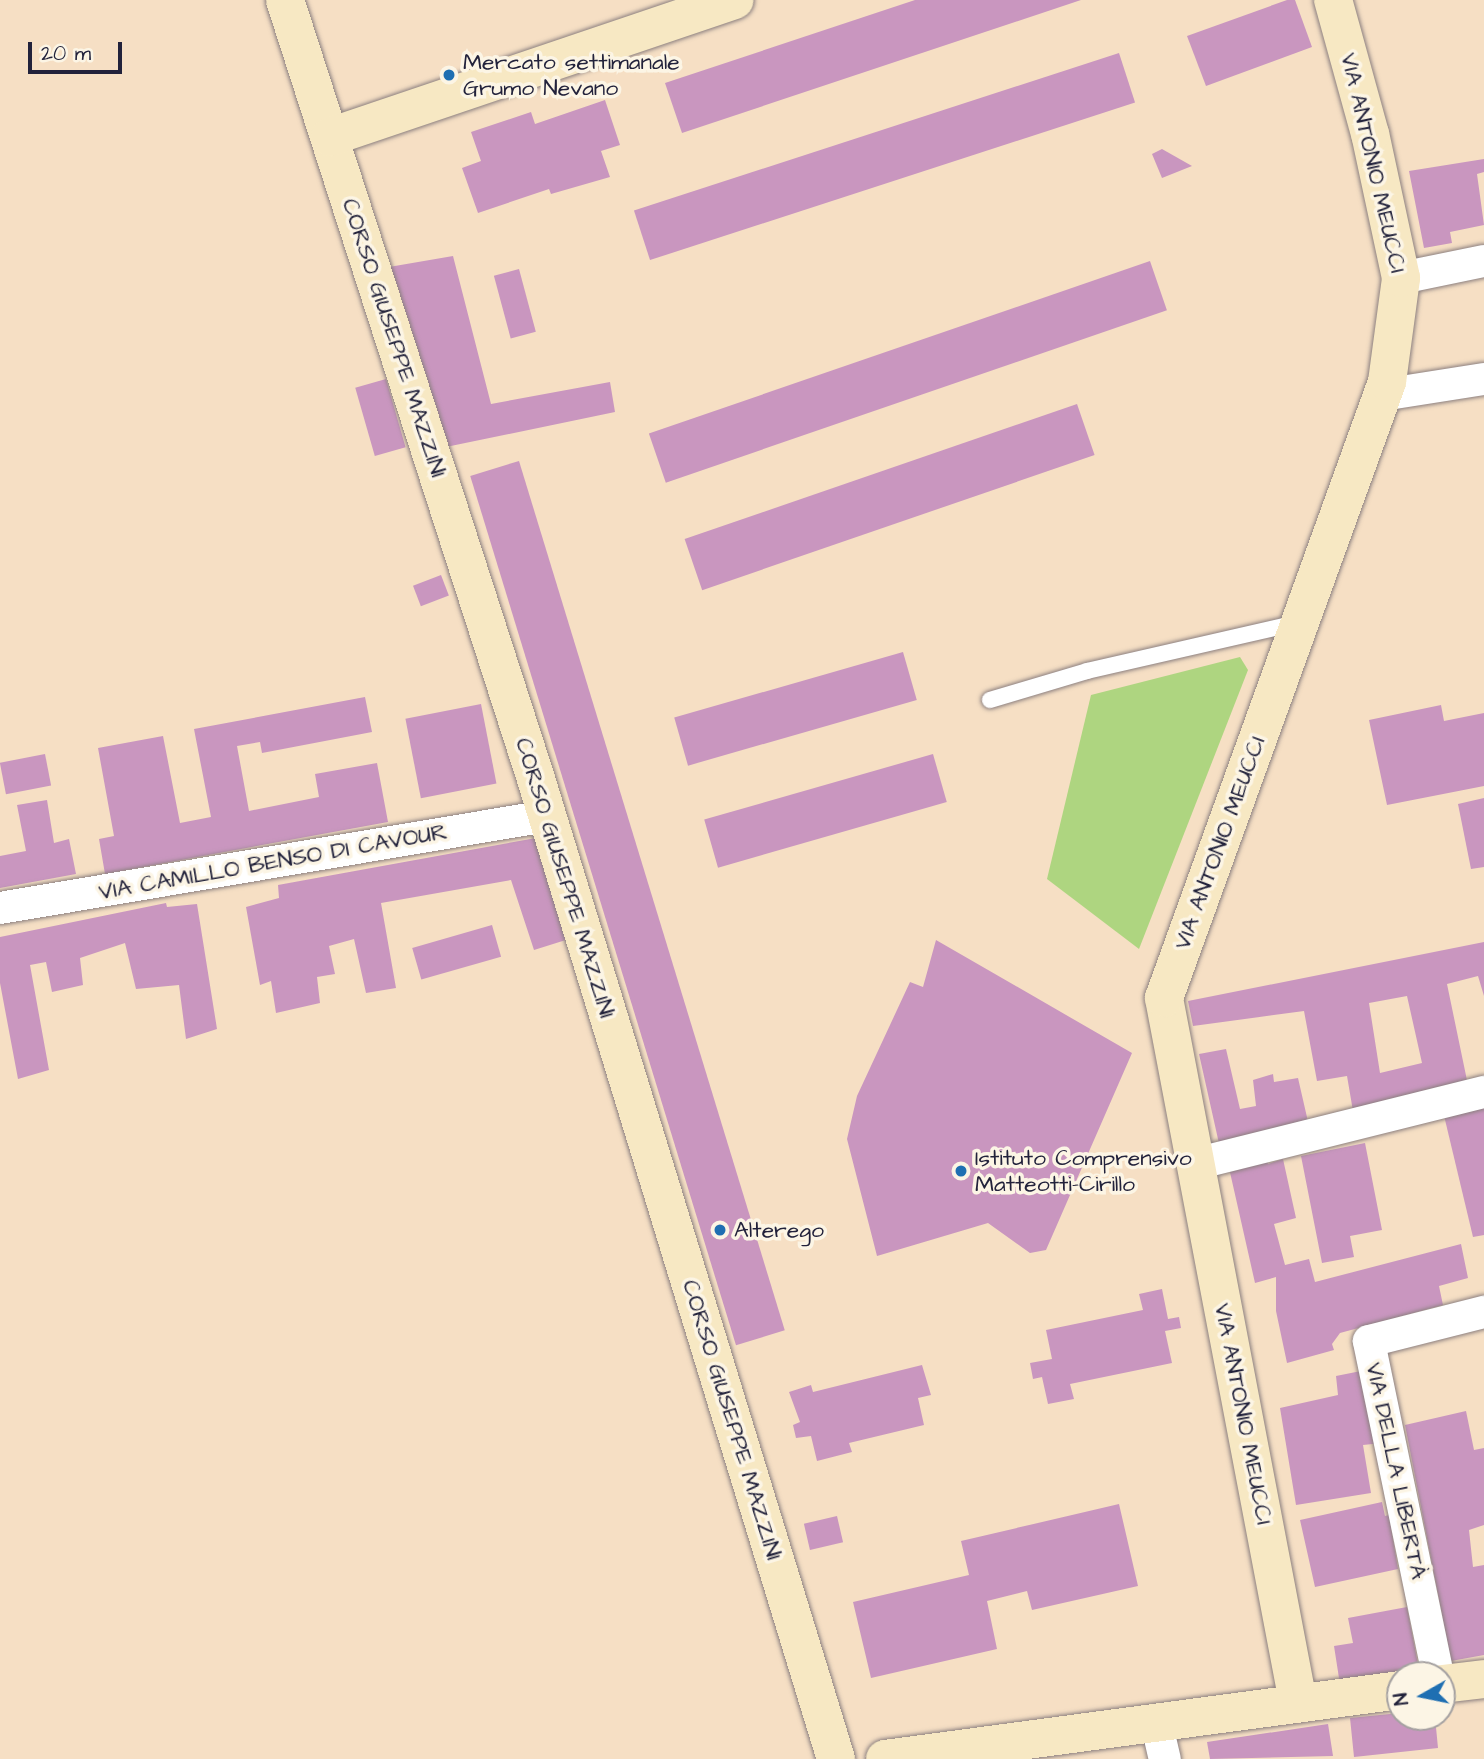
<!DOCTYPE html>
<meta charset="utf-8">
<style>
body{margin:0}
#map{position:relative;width:1484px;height:1759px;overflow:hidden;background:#f6dfc4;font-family:"Architects Daughter",sans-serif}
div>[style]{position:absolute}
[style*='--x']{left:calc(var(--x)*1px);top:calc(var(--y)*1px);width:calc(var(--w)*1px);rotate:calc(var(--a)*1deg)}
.green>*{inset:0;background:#aed580}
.building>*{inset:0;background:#c996bf;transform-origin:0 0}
.roads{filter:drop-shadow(0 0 2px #8c8080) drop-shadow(0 0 2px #8c8080)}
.lane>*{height:16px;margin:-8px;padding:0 8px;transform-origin:8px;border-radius:8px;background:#fff}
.street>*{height:32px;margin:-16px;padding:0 16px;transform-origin:16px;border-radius:16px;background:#fff}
.secondary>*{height:38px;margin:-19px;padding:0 19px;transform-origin:19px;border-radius:19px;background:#f7e8c3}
.dots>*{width:19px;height:19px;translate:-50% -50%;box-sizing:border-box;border:4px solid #fcf5e5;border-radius:50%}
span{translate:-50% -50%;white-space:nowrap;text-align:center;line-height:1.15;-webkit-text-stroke:7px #fcf5e5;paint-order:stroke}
.poi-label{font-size:23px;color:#22223b}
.left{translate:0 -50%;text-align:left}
.street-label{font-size:23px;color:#22223b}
.north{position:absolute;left:1386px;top:1661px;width:70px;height:70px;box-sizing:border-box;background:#fcf5e5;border:2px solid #a5a1a1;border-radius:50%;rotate:261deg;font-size:19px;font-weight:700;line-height:28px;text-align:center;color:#22223b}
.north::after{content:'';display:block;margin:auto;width:24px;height:32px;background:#1f6fb2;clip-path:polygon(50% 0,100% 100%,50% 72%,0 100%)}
.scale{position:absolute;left:28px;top:42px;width:94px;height:32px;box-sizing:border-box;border:4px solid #22223b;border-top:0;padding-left:9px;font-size:21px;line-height:24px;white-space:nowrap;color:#22223b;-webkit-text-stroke:5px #fcf5e5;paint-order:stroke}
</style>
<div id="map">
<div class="green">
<i style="clip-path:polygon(1240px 657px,1248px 670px,1139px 949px,1047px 879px,1091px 695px)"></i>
</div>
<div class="building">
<i style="clip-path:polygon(915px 0,1081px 0,682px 133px,665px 83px)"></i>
<i style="clip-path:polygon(1287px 0,1295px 0,1312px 47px,1206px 86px,1187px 36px)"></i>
<i style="left:1119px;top:53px;width:52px;height:510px;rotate:72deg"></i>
<i style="clip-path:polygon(605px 100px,620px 145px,601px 151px,610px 177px,551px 194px,549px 189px,478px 213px,462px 168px,481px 161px,471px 132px,531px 112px,535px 124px)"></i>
<i style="clip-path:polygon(1162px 149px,1192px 166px,1162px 178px,1152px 154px)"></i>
<i style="clip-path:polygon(1484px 159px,1484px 172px,1477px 174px,1484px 225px,1450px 232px,1452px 243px,1424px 248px,1409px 171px)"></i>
<i style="clip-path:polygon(453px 256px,491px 404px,610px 382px,615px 412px,441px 448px,389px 267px)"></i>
<i style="left:1150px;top:261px;width:52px;height:530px;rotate:71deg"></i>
<i style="left:519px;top:269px;width:65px;height:26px;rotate:75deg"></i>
<i style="left:386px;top:379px;width:71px;height:32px;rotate:74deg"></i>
<i style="left:1077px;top:404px;width:54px;height:415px;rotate:71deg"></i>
<i style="left:519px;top:461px;width:909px;height:51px;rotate:73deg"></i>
<i style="left:441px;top:575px;width:22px;height:30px;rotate:69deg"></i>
<i style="left:903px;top:652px;width:50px;height:238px;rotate:74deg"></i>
<i style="clip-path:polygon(365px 697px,372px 732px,262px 753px,260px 742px,237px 746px,249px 811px,319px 797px,315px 774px,377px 763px,388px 822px,105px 874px,99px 839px,114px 836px,98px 748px,163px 736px,180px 823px,211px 817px,194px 729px)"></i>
<i style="left:481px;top:704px;width:81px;height:77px;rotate:79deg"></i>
<i style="clip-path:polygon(1441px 705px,1444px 721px,1484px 713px,1484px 786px,1387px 805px,1369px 720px)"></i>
<i style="left:45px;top:754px;width:32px;height:46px;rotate:79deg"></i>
<i style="left:933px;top:754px;width:50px;height:238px;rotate:74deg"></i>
<i style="clip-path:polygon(1484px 798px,1484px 867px,1471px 869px,1458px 804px)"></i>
<i style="clip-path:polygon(47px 800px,54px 843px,69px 839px,76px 874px,0 888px,0 856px,26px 851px,17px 805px)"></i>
<i style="clip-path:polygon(536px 838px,569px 939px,534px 950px,511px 880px,381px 903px,396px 988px,366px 993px,354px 939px,329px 946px,335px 974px,317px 977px,320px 1003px,276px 1013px,271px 981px,260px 985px,246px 907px,279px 898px,278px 885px)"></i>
<i style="clip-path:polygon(166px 903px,167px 907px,197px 904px,217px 1029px,186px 1039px,179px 985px,136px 989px,125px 943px,80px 958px,83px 985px,52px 992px,46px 962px,30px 965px,49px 1070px,18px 1079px,0 983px,0 937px)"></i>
<i style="left:492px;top:925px;width:33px;height:83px;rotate:74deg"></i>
<i style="clip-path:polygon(936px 940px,1132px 1053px,1046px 1250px,1030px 1253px,988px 1223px,877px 1256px,847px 1139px,857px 1096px,910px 982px,923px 987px)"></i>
<i style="clip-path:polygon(evenodd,1484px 942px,1484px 996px,1478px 976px,1447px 984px,1469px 1090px,1354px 1117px,1347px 1076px,1317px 1081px,1304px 1011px,1193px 1026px,1188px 1001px,1484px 942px,1407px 996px,1422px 1063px,1380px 1073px,1369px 1003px,1407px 996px)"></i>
<i style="clip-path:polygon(1226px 1049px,1240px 1109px,1256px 1106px,1253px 1080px,1273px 1074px,1274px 1082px,1298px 1078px,1309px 1126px,1220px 1148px,1199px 1054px)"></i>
<i style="clip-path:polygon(1484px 1095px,1484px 1235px,1473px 1237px,1441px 1103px)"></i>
<i style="clip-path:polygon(1365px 1143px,1382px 1230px,1350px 1236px,1354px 1257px,1322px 1263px,1301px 1156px)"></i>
<i style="clip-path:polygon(1264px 1149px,1268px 1164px,1283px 1159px,1296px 1218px,1274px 1224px,1285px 1265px,1309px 1259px,1315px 1282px,1461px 1244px,1468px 1278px,1439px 1286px,1443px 1305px,1340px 1333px,1332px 1344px,1334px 1350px,1287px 1363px,1276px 1311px,1276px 1277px,1255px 1283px,1227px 1159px)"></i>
<i style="clip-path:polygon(1162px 1289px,1168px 1319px,1179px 1317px,1181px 1328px,1165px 1331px,1172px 1363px,1070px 1384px,1074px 1399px,1048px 1404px,1042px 1377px,1033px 1379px,1030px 1363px,1052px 1359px,1046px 1330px,1143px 1310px,1139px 1294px)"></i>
<i style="clip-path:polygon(922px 1365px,931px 1395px,918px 1398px,924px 1425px,849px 1443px,852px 1452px,817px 1461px,811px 1436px,796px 1438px,793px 1425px,800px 1422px,789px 1392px,811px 1385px,813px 1392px)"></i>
<i style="clip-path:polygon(1371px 1369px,1382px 1443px,1363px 1445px,1371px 1493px,1296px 1505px,1280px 1408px,1338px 1395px,1336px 1376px)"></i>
<i style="clip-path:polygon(1466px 1411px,1474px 1450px,1484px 1448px,1484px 1525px,1469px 1530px,1473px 1567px,1484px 1565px,1484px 1655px,1451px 1661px,1405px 1425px)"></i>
<i style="clip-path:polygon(1382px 1502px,1385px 1516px,1389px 1515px,1398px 1569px,1315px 1587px,1300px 1520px)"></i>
<i style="clip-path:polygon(1119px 1504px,1138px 1586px,1032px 1610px,1027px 1591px,987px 1601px,997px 1649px,871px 1678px,853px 1602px,969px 1575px,961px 1541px)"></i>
<i style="left:837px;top:1516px;width:27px;height:34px;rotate:77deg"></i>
<i style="clip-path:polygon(1407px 1607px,1420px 1675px,1400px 1675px,1341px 1691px,1334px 1646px,1353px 1643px,1348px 1618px)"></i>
<i style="clip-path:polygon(1400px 1713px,1400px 1717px,1435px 1717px,1438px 1748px,1354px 1757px,1350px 1718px)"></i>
<i style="clip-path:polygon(1328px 1724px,1333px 1756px,1210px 1759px,1207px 1742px)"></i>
</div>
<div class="roads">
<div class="lane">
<i style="--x:990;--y:700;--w:101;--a:-16.6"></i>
<i style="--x:1087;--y:671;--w:215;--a:-12.9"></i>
</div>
<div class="street">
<i style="--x:1401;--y:278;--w:85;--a:-11.6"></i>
<i style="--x:1382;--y:395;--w:103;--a:-8.9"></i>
<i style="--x:0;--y:908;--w:554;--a:-9.56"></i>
<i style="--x:1195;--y:1164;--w:298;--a:-14"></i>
<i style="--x:1438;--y:1675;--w:341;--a:-101.7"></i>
<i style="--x:1369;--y:1341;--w:119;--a:-14.2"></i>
<i style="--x:1156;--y:1721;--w:39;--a:77"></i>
</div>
<div class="secondary">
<i style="--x:285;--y:0;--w:818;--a:72.14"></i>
<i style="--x:536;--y:779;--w:1025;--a:72.98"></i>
<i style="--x:330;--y:137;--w:427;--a:-18.7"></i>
<i style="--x:1442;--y:1684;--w:42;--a:-6.8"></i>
<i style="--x:1298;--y:1702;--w:717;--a:-100.78"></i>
<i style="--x:1164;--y:998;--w:655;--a:-70.1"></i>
<i style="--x:1387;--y:382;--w:105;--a:-82.3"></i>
<i style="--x:1401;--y:278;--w:147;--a:-102.1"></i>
<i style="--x:1370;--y:134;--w:139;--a:-105.4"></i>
<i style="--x:885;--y:1759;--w:520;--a:-7.63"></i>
</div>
</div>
<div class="dots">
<i style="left:449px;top:75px;background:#1f6fb2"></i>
<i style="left:961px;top:1171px;background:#1f6fb2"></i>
<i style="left:720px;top:1230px;background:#1f6fb2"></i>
</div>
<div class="poi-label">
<span class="left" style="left:463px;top:75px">Mercato settimanale<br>Grumo Nevano</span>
<span class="left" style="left:975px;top:1171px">Istituto Comprensivo<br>Matteotti-Cirillo</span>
<span class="left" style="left:734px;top:1230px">Alterego</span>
</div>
<div class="street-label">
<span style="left:1373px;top:163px;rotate:77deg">VIA ANTONIO MEUCCI</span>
<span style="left:394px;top:338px;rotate:72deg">CORSO GIUSEPPE MAZZINI</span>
<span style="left:1220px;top:843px;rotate:-70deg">VIA ANTONIO MEUCCI</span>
<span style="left:273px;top:862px;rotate:-10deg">VIA CAMILLO BENSO DI CAVOUR</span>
<span style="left:565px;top:878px;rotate:73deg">CORSO GIUSEPPE MAZZINI</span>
<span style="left:1243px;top:1414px;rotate:79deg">VIA ANTONIO MEUCCI</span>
<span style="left:732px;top:1420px;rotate:73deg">CORSO GIUSEPPE MAZZINI</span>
<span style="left:1396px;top:1471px;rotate:78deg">VIA DELLA LIBERTÀ</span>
</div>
<div class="north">N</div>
<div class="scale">20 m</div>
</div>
